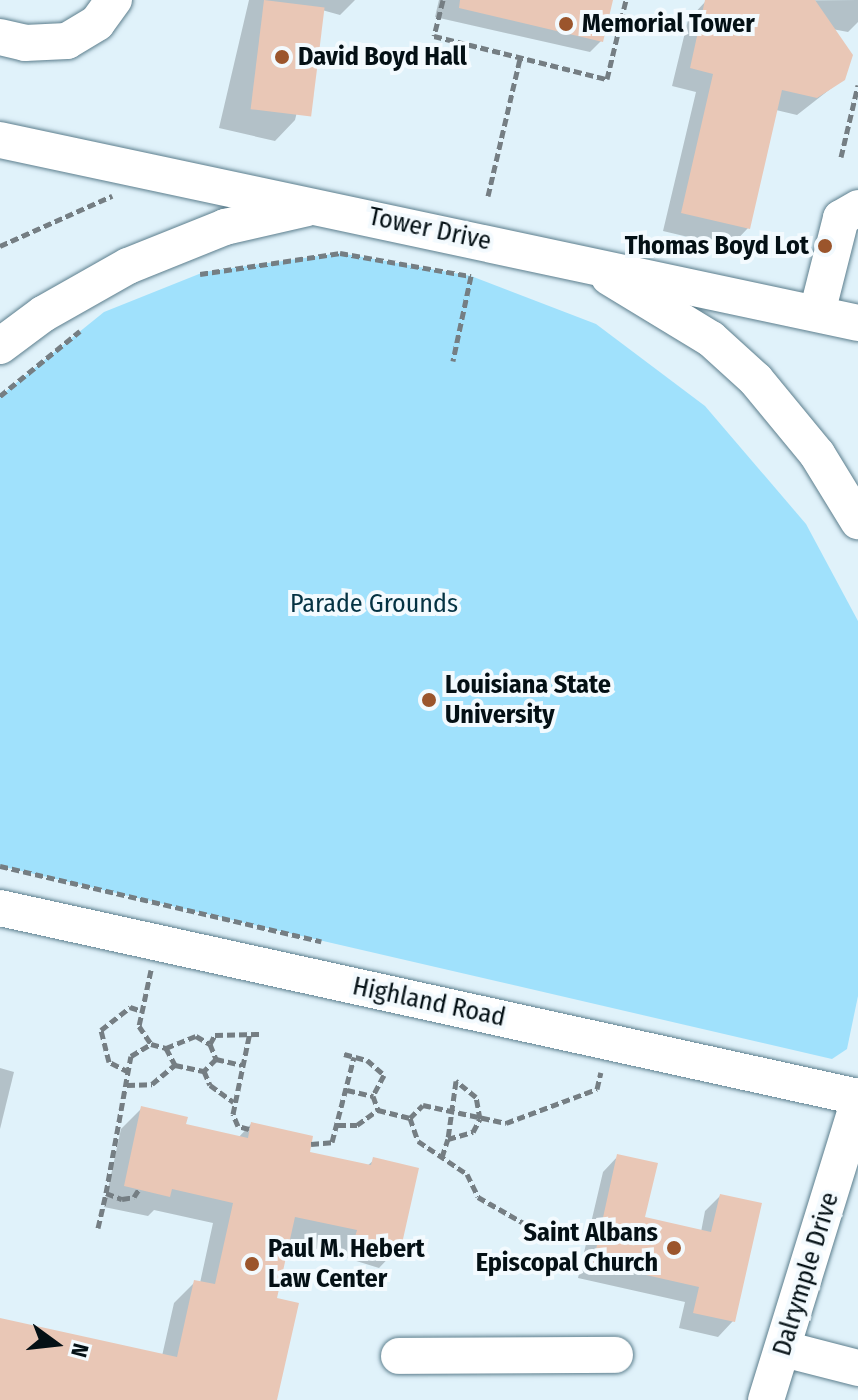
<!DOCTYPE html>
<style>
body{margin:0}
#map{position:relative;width:858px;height:1400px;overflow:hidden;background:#f3fafe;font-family:"Fira Sans Condensed",sans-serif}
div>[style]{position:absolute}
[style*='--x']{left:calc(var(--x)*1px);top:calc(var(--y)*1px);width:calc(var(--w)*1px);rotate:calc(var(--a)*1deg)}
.built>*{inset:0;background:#e0f2fa;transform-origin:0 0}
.green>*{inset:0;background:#a0e1fc}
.shadow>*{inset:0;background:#0003}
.building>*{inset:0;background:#e9c7b6;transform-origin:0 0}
.path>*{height:5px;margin-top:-2.5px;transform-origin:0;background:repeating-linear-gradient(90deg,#757e83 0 8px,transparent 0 12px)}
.roads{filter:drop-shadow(0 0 2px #5c7e8d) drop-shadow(0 0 2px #5c7e8d)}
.minor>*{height:36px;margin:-18px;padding:0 18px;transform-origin:18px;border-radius:18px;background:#fff}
.dots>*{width:22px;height:22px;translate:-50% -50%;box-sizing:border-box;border:4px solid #f3fafe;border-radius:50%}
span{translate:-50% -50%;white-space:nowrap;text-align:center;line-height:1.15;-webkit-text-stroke:8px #f3fafe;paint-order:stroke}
.poi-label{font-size:26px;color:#041015;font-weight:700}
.left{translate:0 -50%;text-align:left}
.right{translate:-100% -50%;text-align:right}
.street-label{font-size:26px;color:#041015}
.park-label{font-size:26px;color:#043242}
.north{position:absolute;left:16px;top:1304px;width:80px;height:80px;-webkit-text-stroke:6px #f3fafe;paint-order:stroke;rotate:105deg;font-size:22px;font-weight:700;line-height:32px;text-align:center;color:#041015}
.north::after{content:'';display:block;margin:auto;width:28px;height:36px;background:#041015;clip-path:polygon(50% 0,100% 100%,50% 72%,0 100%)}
</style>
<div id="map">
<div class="built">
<i style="left:0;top:0;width:858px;height:1400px"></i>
</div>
<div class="green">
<i style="clip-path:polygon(340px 253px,471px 276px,596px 324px,705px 406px,806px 524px,858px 621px,858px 996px,847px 1049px,832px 1059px,0 866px,0 396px,104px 312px,204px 272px)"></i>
</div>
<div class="shadow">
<i style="clip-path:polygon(249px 0,355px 0,340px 15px,322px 10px,295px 120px,275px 141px,219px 128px)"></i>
<i style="clip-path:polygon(439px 0,611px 0,601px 41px,590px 52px,435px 17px)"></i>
<i style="clip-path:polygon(858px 0,858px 22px,848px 32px,832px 29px,843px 79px,797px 115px,776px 110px,748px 228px,730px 247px,663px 231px,696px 92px,672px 86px,688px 20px,706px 1px)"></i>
<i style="clip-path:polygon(0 1068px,14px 1072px,0 1129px)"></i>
<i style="clip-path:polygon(142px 1108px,184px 1126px,238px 1138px,251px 1124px,308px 1153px,367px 1166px,374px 1160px,399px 1247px,379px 1268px,288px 1240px,275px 1299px,275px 1400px,0 1400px,0 1320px,162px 1356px,174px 1303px,195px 1282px,200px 1283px,213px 1223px,154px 1210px,148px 1216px,104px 1207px,121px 1129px)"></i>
<i style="clip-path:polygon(618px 1156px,643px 1219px,701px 1232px,705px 1211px,720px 1196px,733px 1321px,718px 1337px,679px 1328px,685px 1302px,578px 1278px,603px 1172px)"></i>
</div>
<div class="building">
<i style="left:264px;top:0;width:61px;height:110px;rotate:7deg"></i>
<i style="clip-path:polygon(460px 0,613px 0,603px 42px,459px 8px)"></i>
<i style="clip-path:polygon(705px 0,815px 0,853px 55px,845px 80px,817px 98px,782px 90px,750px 229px,681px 213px,713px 74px,690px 68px)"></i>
<i style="clip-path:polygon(141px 1106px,188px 1117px,186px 1124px,248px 1138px,251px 1122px,313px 1136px,310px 1152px,371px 1165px,373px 1157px,419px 1168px,401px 1248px,355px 1237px,357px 1230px,295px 1217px,277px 1298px,299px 1303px,277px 1400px,0 1400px,0 1318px,177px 1357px,194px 1280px,215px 1284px,233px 1203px,172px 1189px,170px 1197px,124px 1186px)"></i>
<i style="clip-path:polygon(617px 1154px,658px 1163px,645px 1217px,711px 1232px,720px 1194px,762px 1203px,735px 1322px,693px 1313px,699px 1287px,593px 1263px)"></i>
</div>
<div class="path">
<i style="--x:443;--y:0;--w:37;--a:104"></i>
<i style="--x:434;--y:36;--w:178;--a:14"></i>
<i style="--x:607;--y:79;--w:81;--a:-76.5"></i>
<i style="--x:841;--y:157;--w:74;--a:-76.7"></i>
<i style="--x:488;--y:196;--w:142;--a:-76.9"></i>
<i style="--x:0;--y:246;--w:123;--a:-24.1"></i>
<i style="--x:200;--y:274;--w:142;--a:-8.5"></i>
<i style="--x:340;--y:253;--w:133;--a:10"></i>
<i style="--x:471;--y:276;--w:87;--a:102"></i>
<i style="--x:0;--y:396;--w:103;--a:-39.1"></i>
<i style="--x:0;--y:866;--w:330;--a:13.2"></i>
<i style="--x:151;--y:970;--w:57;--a:102.1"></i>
<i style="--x:139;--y:1026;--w:22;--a:56"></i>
<i style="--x:151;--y:1044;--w:16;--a:15"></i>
<i style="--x:166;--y:1048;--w:32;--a:-22"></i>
<i style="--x:196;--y:1036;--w:16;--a:30"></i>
<i style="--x:210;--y:1044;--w:10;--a:-61"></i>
<i style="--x:215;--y:1035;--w:45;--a:-1.3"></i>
<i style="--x:210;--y:1044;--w:16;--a:68"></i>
<i style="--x:216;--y:1059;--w:26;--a:13"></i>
<i style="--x:166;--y:1048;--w:19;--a:62"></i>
<i style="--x:175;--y:1065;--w:30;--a:12"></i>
<i style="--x:344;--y:1054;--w:24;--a:15"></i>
<i style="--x:367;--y:1060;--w:23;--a:41"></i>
<i style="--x:384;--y:1075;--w:24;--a:118"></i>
<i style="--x:373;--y:1096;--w:15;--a:70"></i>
<i style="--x:378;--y:1110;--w:33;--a:14"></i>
<i style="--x:216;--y:1059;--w:17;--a:135"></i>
<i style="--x:204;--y:1071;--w:15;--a:67"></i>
<i style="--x:210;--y:1085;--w:29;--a:36"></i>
<i style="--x:129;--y:1072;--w:22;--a:-153"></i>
<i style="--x:109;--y:1062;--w:33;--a:-104"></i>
<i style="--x:101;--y:1030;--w:37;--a:-38"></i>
<i style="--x:130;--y:1007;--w:13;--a:18"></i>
<i style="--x:127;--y:1085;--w:25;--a:-2"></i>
<i style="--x:152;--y:1084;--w:30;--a:-40"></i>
<i style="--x:347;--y:1090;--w:27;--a:13"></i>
<i style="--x:410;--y:1118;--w:18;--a:-45"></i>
<i style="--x:423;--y:1105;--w:85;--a:12.2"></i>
<i style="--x:506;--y:1123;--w:97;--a:-20.5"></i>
<i style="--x:597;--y:1089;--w:17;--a:-77"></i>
<i style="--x:410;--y:1118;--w:24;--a:71"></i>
<i style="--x:418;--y:1141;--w:59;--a:34"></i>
<i style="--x:467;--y:1174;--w:25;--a:64"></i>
<i style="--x:478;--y:1197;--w:73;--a:29.7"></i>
<i style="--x:338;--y:1125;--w:19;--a:0"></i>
<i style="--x:357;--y:1125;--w:26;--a:-36"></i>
<i style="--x:249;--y:1129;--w:11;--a:-165"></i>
<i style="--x:238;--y:1126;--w:13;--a:-113"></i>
<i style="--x:233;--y:1114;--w:84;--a:-78.3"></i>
<i style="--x:311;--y:1144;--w:21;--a:-5"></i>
<i style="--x:332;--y:1142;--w:88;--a:-75.5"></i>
<i style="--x:442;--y:1157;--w:19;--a:-72"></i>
<i style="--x:448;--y:1139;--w:26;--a:-16"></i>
<i style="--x:473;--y:1132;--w:15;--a:-62"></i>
<i style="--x:480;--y:1119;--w:22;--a:-100"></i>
<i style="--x:476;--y:1097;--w:26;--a:-141"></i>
<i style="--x:456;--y:1081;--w:59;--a:97.9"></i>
<i style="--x:106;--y:1193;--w:139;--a:-79.7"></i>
<i style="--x:131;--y:1056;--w:23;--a:-31"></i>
<i style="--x:98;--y:1228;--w:36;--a:-77"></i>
<i style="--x:106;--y:1193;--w:17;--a:21"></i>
<i style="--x:122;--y:1199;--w:12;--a:-9"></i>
<i style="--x:134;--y:1197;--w:9;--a:-58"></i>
</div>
<div class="roads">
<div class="minor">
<i style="--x:0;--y:37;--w:26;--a:13"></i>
<i style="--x:25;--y:43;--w:42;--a:-2.7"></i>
<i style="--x:67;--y:41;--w:35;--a:-31"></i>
<i style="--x:97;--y:23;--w:29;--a:-54"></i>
<i style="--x:0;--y:140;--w:877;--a:12.04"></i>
<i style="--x:609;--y:277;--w:119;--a:31.3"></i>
<i style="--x:711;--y:339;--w:61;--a:42.3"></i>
<i style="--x:756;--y:380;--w:96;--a:50.5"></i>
<i style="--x:817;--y:454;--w:79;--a:58.5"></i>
<i style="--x:817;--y:313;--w:98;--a:-75.8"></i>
<i style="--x:841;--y:218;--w:20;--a:-30"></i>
<i style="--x:0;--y:346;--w:54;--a:-36.7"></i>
<i style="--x:43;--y:314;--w:98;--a:-29.5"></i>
<i style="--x:128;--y:266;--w:105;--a:-21.9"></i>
<i style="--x:225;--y:227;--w:84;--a:-13"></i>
<i style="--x:0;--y:908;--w:879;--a:12.42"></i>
<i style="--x:784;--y:1349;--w:76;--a:14.4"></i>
<i style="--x:399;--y:1356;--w:216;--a:-0.3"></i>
<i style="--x:766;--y:1400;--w:312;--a:-72.8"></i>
</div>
</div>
<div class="dots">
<i style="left:566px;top:24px;background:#9b552c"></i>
<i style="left:282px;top:57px;background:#9b552c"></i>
<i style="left:825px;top:246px;background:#9b552c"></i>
<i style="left:429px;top:700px;background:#9b552c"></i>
<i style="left:674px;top:1248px;background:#9b552c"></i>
<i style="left:252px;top:1264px;background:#9b552c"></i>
</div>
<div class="poi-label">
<span class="left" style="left:582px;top:24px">Memorial Tower</span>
<span class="left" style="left:298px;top:57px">David Boyd Hall</span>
<span class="right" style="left:809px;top:246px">Thomas Boyd Lot</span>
<span class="left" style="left:445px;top:700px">Louisiana State<br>University</span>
<span class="right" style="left:658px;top:1248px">Saint Albans<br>Episcopal Church</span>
<span class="left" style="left:268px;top:1264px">Paul M. Hebert<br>Law Center</span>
</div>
<div class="street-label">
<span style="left:430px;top:229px;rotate:12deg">Tower Drive</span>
<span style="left:429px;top:1002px;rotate:12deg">Highland Road</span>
<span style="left:806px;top:1274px;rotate:-73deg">Dalrymple Drive</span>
</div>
<div class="park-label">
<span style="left:374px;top:604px">Parade Grounds</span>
</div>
<div class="north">N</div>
</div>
